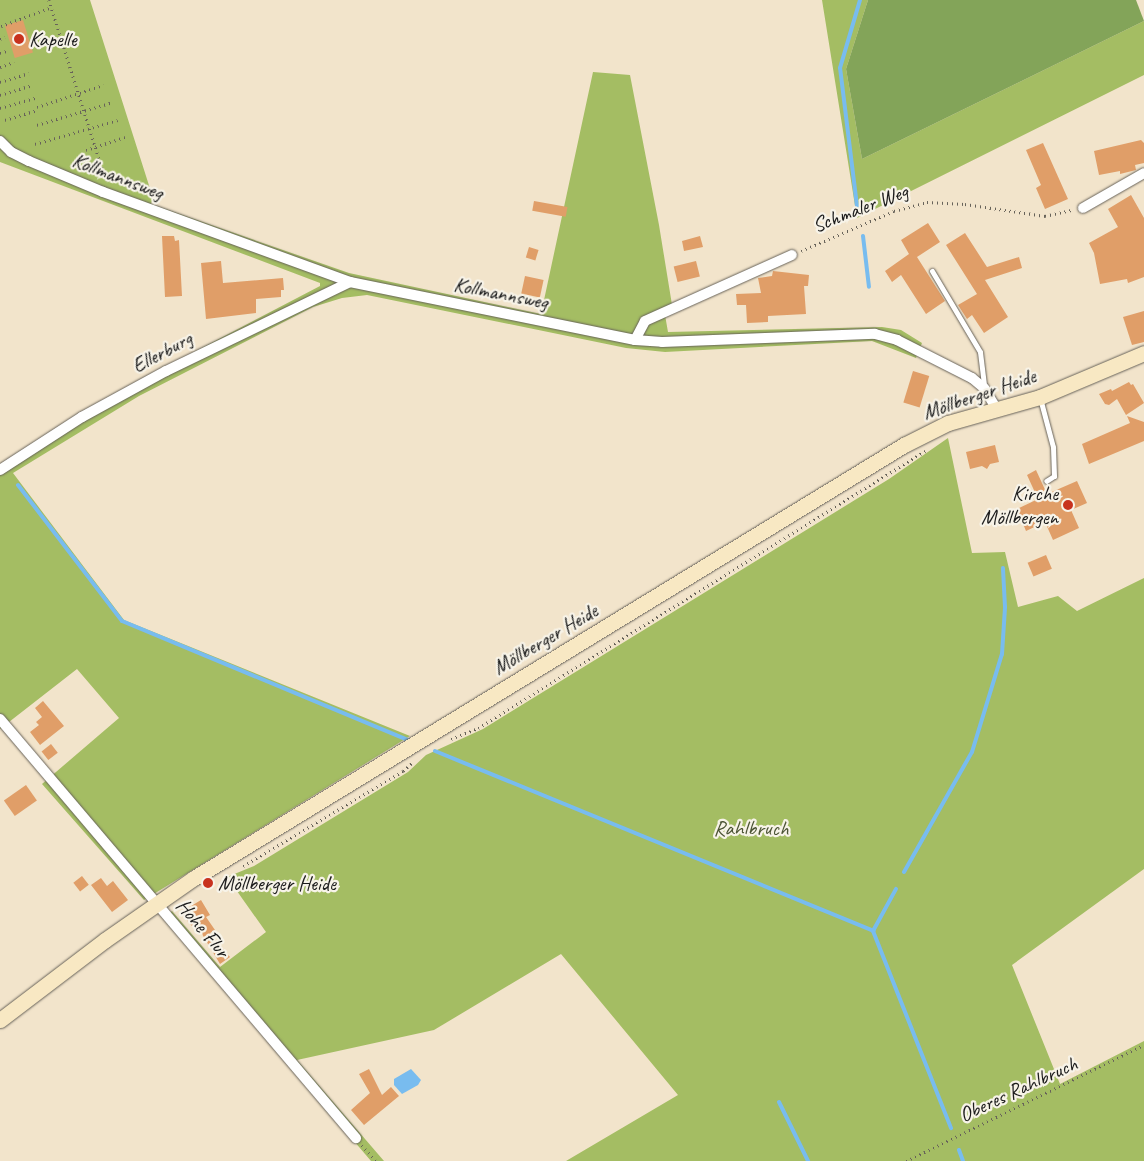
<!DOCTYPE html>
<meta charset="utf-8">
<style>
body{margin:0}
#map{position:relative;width:1144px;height:1161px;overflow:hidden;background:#f2e4cb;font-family:Caveat,sans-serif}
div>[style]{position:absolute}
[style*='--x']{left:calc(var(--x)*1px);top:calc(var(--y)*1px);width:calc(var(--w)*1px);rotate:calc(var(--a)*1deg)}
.green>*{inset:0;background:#a4bd63}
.forest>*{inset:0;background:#83a459}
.water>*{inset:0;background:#78bcef}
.stream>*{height:4px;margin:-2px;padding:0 2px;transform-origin:2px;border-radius:2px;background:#78bcef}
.building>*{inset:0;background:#e09e68;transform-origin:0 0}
.path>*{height:2.5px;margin-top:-1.25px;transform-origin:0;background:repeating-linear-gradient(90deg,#676259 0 1px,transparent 0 5px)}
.roads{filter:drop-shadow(0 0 1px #676259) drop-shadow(0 0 1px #676259)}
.lane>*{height:5px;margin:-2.5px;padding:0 2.5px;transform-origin:2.5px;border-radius:2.5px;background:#fff}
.street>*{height:10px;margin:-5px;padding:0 5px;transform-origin:5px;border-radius:5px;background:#fff}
.secondary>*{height:15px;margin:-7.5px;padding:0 7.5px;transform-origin:7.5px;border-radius:7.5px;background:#f8e8c3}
.dots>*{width:14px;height:14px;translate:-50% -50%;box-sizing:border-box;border:2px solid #f7f3e8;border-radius:50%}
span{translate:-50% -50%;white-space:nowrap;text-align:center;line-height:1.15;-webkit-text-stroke:4.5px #f7f3e8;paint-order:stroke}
.poi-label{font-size:21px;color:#1c1c1c}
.left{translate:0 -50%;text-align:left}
.right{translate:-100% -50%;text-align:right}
.street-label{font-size:21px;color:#1c1c1c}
.park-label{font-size:21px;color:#4c5435}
</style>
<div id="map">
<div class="green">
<i style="clip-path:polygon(0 0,90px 0,153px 198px,151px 204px,349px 273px,541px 314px,593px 72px,630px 75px,659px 225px,673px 311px,665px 315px,668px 332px,882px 327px,901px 330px,922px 343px,916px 358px,872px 341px,665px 352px,626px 348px,367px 295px,342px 298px,313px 307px,139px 396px,13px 473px,124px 620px,410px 736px,144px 900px,42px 784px,119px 718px,77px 669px,0 729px,0 466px,133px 384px,320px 286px,320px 283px,0 162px)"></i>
<i style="clip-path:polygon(822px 0,868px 0,846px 69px,862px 159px,1144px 21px,1144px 75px,857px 218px)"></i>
<i style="clip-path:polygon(948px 438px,972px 553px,1005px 552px,1018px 607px,1058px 596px,1077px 611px,1144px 578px,1144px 869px,1012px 965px,1060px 1084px,1144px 1041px,1144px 1161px,566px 1161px,678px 1095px,561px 954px,434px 1030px,297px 1060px,384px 1161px,371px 1161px,163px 918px,172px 911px,220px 967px,266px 932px,227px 877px,254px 866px,408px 772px,426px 755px,483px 729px,889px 479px)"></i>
</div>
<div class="forest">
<i style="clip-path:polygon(868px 0,1136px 0,1144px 21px,862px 159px,846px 69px)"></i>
</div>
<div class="water">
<i style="clip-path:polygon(411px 1069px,421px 1080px,418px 1085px,402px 1094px,394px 1085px,394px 1079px)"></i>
</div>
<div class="stream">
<i style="--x:857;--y:206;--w:139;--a:-97"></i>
<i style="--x:840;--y:68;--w:71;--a:-73.6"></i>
<i style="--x:863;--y:236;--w:51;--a:83.3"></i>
<i style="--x:18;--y:485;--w:171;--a:52.6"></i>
<i style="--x:122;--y:621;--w:310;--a:22.6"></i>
<i style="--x:435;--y:751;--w:474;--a:22.3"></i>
<i style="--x:873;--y:931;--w:212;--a:68.4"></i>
<i style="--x:904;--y:872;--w:138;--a:-60.5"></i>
<i style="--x:972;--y:752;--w:102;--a:-73"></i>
<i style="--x:1002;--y:654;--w:47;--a:-86.3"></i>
<i style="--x:1005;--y:607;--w:39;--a:-93"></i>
<i style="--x:873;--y:931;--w:48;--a:-61.3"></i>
<i style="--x:779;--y:1102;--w:66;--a:63.8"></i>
<i style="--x:959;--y:1150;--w:12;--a:70"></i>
</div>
<div class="building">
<i style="left:23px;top:20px;width:34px;height:19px;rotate:73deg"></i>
<i style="clip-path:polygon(1141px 140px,1144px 143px,1144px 163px,1135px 165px,1136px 170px,1120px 174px,1120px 171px,1099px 175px,1094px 151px)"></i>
<i style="clip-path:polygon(1043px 143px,1068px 199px,1045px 209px,1036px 188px,1041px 185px,1026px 150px)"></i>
<i style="clip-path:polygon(1131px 195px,1144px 218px,1144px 277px,1128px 283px,1127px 279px,1100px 284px,1094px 253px,1089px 243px,1118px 227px,1108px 209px)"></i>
<i style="left:534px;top:201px;width:34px;height:10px;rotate:10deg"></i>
<i style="clip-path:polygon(928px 223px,940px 242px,917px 257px,945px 301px,926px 314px,901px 275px,892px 282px,885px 271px,909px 254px,901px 240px)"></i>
<i style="clip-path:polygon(965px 233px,987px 267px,1019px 257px,1022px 268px,985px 280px,1008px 317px,984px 333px,972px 315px,967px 319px,958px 305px,977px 294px,946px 245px)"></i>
<i style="clip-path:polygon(162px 236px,174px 236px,175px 241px,179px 240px,182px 296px,165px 297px)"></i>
<i style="clip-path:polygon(700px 236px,703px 247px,684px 251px,682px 241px)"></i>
<i style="left:529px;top:247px;width:10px;height:11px;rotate:17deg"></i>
<i style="clip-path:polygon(221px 261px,223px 283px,283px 278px,284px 290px,281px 290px,281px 297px,256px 299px,256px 313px,206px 319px,201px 263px)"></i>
<i style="left:696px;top:261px;width:16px;height:23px;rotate:76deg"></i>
<i style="clip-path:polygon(773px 271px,809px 275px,808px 286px,804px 286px,806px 314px,768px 316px,768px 322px,747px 323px,746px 305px,737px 305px,736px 294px,761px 293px,758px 278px,772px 276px)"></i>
<i style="left:525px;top:276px;width:19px;height:18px;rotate:12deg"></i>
<i style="clip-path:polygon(1144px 311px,1144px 342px,1132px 345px,1123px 317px)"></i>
<i style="left:913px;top:371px;width:17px;height:33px;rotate:17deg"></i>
<i style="clip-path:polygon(1129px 382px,1131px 385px,1133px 384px,1144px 403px,1126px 415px,1117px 399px,1109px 405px,1105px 404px,1099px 394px,1111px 389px,1112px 391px)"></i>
<i style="clip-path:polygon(1127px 416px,1144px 422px,1144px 441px,1089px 464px,1082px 444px,1130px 423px)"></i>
<i style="clip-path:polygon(995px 445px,999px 462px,990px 464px,987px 469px,982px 466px,970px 469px,966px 452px)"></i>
<i style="clip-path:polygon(1036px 470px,1047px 494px,1077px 481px,1087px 503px,1071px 510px,1079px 528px,1053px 540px,1045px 522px,1026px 531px,1017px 509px,1038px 499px,1027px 475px)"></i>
<i style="left:1046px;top:555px;width:15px;height:20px;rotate:67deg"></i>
<i style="clip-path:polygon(43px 701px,64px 726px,40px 745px,30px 732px,39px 725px,36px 722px,42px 717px,35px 708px)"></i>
<i style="left:51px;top:744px;width:11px;height:12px;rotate:52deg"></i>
<i style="left:26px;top:785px;width:19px;height:27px;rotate:55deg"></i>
<i style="left:82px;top:876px;width:11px;height:11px;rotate:52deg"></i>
<i style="clip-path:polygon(101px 878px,107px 886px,113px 881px,128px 900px,112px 912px,91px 885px)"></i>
<i style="clip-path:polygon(201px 900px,210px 915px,206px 917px,215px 930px,210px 933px,230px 957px,220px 964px,196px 924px,192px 926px,182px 915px,183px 911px)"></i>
<i style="clip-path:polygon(369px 1069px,382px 1095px,391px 1087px,399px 1096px,364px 1125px,351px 1110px,370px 1093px,359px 1074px)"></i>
</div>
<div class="path">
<i style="--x:49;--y:0;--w:190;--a:72.5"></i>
<i style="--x:1;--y:26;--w:54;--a:-20.4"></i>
<i style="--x:0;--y:39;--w:5;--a:-22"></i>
<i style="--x:0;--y:53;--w:9;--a:-18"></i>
<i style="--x:0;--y:67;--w:15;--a:-20"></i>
<i style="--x:0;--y:82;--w:30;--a:-17"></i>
<i style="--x:0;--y:95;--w:34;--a:-17"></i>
<i style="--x:37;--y:107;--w:70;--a:-18.4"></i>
<i style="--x:0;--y:108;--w:37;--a:-16"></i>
<i style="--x:5;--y:120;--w:34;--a:-17"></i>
<i style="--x:37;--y:125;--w:79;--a:-16.8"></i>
<i style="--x:35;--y:144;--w:86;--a:-16.1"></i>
<i style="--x:86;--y:150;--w:41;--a:-18.4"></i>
<i style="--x:801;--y:251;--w:101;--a:-23.3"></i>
<i style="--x:894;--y:211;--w:34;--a:-15"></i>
<i style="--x:927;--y:202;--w:38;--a:3"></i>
<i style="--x:965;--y:204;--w:81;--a:8.5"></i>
<i style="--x:1045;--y:216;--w:28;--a:-13"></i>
<i style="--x:451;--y:739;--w:29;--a:-22"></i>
<i style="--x:478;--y:728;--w:526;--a:-31.79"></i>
<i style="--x:243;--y:866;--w:186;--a:-30.7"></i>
<i style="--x:403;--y:771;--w:13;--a:-42"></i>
<i style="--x:362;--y:1145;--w:21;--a:49"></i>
<i style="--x:906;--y:1161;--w:265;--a:-26"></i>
</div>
<div class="roads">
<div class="lane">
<i style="--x:932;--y:271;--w:94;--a:59.3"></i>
<i style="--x:980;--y:352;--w:35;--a:83"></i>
<i style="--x:1040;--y:398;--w:51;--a:75.1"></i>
<i style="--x:1053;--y:447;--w:29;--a:88"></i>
<i style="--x:1054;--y:476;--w:9;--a:148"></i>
</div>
<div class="street">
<i style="--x:0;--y:141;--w:16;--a:45"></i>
<i style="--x:11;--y:152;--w:20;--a:27"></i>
<i style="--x:29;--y:161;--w:80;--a:22.7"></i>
<i style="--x:103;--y:192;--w:263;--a:20"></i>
<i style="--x:350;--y:282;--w:291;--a:11.5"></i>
<i style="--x:635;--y:340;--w:27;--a:4"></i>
<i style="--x:662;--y:342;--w:213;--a:-2.2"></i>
<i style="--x:875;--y:334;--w:23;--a:15"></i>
<i style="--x:897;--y:340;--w:84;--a:26.9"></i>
<i style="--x:972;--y:378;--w:16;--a:40"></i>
<i style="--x:984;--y:388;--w:26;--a:59"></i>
<i style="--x:1083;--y:208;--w:70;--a:-29.8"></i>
<i style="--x:635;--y:340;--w:21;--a:-62"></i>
<i style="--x:645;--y:321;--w:161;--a:-24.2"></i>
<i style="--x:0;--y:470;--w:98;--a:-32.9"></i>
<i style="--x:82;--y:417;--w:96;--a:-28.7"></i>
<i style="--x:166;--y:371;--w:204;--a:-25.8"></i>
<i style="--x:0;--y:719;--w:550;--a:49.65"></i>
</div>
<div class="secondary">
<i style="--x:0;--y:1020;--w:132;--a:-37.3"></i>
<i style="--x:105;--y:940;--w:108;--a:-34.9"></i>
<i style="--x:194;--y:878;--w:832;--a:-31.38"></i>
<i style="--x:904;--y:445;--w:49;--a:-26.6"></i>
<i style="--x:948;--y:423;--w:96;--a:-15.8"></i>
<i style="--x:1040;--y:397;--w:113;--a:-22.9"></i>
</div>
</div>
<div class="dots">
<i style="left:19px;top:39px;background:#c8321e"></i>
<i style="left:1068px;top:505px;background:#c8321e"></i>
<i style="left:208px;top:883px;background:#c8321e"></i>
</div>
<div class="poi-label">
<span class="left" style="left:29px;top:39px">Kapelle</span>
<span class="right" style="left:1058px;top:505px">Kirche<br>Möllbergen</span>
<span class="left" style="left:218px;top:883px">Möllberger Heide</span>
</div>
<div class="street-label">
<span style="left:118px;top:176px;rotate:21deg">Kollmannsweg</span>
<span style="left:860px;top:208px;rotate:-21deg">Schmaler Weg</span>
<span style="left:501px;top:293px;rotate:11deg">Kollmannsweg</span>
<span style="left:162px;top:352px;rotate:-28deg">Ellerburg</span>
<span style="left:979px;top:394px;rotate:-19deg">Möllberger Heide</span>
<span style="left:545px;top:639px;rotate:-31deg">Möllberger Heide</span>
<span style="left:203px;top:928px;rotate:50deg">Hohe Flur</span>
<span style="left:1018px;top:1089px;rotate:-25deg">Oberes Rahlbruch</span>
</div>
<div class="park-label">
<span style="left:751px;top:828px">Rahlbruch</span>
</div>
</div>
